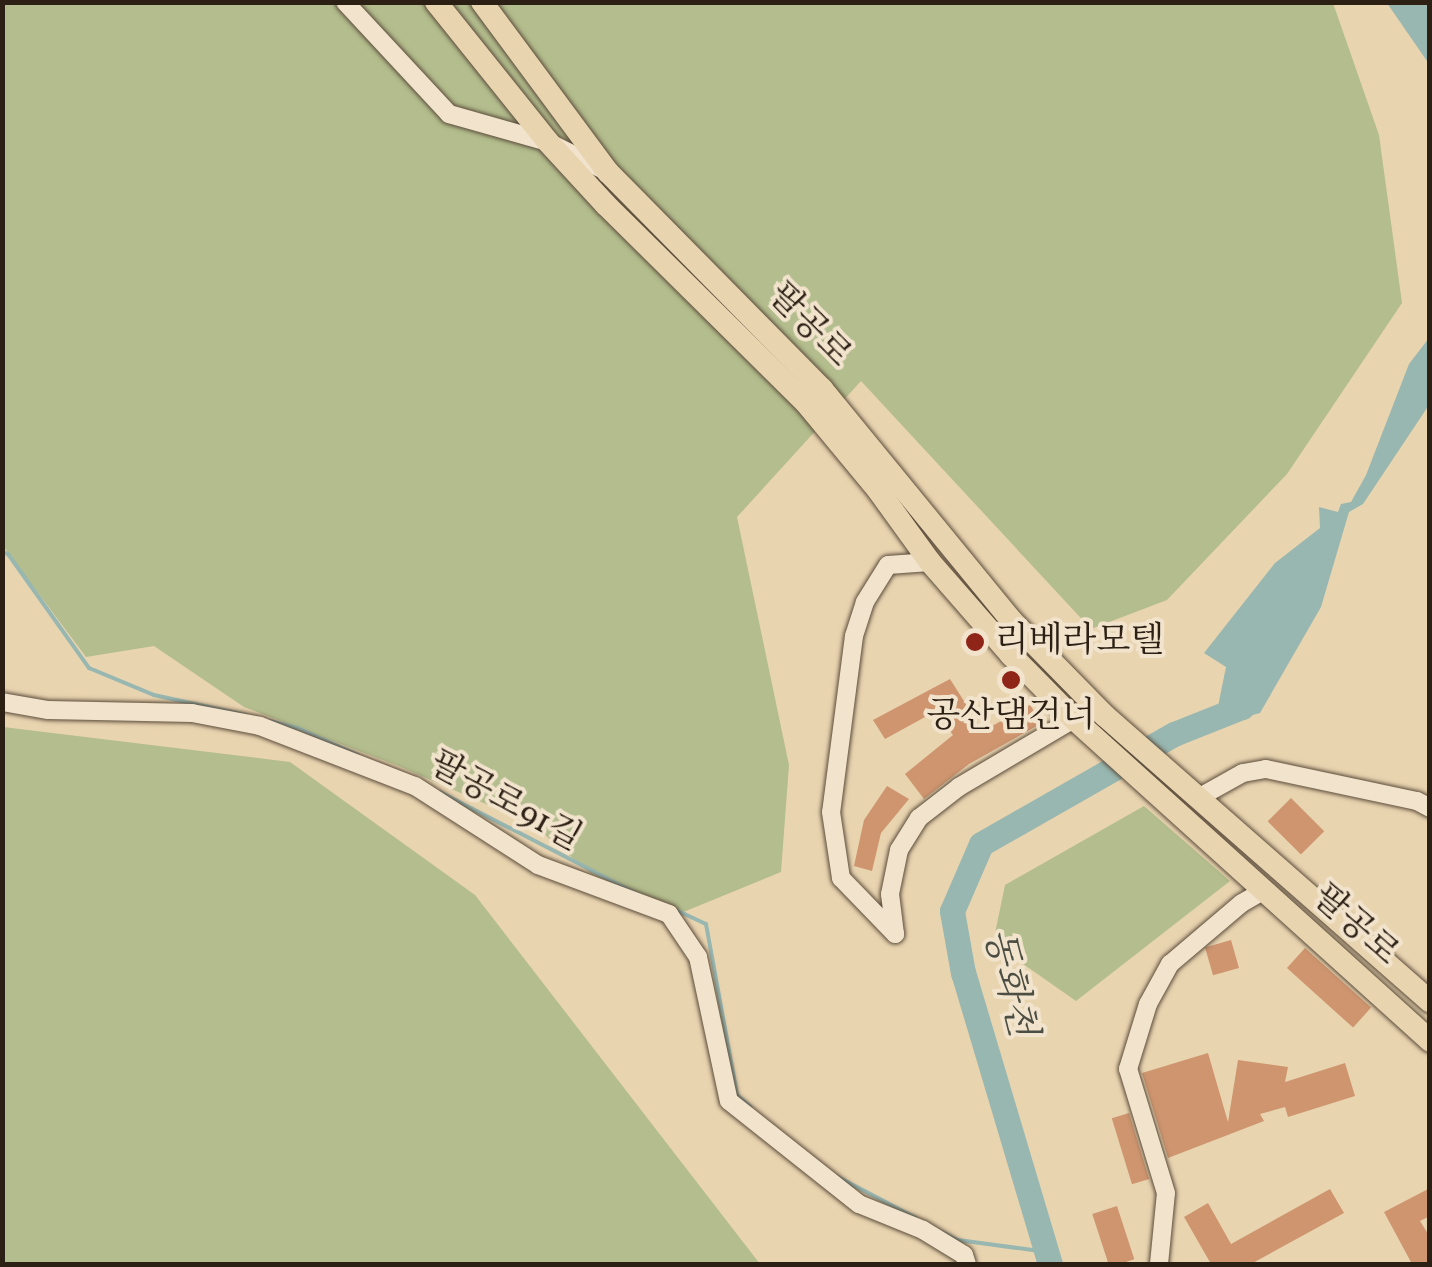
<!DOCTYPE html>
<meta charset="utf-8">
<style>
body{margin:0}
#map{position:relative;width:1432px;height:1267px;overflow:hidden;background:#e9d4b0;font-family:Vollkorn,"Noto Serif KR",serif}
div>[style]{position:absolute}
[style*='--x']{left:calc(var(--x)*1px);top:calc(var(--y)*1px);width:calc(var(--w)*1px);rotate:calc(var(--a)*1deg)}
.green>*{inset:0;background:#b3bd8d}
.water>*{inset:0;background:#98b7b1}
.stream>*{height:4px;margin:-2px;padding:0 2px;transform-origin:2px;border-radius:2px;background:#98b7b1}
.river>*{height:25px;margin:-12.5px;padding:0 12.5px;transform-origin:12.5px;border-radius:12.5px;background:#98b7b1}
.building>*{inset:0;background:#ce956f;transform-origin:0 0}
.roads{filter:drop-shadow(0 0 2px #5b4c3b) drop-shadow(0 0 2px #5b4c3b)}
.minor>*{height:18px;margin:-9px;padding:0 9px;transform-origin:9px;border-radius:9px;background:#f1e3cc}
.major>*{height:22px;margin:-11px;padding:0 11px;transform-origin:11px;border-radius:11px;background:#e9d4b0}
.dots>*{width:28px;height:28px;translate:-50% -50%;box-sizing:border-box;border:5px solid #f1e3cc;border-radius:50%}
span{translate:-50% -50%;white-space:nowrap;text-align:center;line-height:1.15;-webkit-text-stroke:8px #f1e3cc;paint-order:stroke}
.street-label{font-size:35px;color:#2c1f14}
.poi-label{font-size:35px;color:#2c1f14}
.left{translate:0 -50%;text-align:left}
.water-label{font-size:38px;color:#4c4d43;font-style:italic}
.frame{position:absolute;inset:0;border:5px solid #2c1f14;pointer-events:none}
</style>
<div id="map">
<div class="green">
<i style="clip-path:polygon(3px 3px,1333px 3px,1379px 135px,1402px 303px,1287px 474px,1167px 600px,1091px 629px,861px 381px,737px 517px,789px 765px,781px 872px,681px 913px,590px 873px,532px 824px,401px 767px,244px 707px,154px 646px,86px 657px,3px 546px)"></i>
<i style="clip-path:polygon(3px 727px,290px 762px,475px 895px,760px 1264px,3px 1264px)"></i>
<i style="clip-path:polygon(1144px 806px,1230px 881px,1076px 1001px,993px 943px,1005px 885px)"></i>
</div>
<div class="water">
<i style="clip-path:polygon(1387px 3px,1429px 3px,1429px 64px)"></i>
<i style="clip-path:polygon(1429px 338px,1429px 405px,1363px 504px,1349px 512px,1321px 607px,1260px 713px,1214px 726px,1226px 667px,1204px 653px,1275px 563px,1320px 528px,1319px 507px,1338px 512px,1341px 504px,1351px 502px,1366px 475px,1409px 364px)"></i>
</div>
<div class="stream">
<i style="--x:2;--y:552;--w:6;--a:18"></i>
<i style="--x:8;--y:554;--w:140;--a:54.6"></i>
<i style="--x:89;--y:668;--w:70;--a:22.6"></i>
<i style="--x:154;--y:695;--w:94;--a:12.3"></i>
<i style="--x:270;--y:721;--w:29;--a:14"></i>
<i style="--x:298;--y:728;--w:66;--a:24.2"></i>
<i style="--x:440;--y:792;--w:220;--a:27.3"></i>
<i style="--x:676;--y:910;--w:33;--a:25"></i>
<i style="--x:706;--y:924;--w:174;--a:79.7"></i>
<i style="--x:737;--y:1095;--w:18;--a:41"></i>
<i style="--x:836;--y:1176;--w:90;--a:27.7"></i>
<i style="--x:942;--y:1232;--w:18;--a:27"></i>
<i style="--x:958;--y:1240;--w:90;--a:7.7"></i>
</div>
<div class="river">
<i style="--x:1050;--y:1264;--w:304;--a:-106.6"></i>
<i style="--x:963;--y:973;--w:63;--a:-100.1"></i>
<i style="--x:952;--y:911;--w:73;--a:-66.6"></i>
<i style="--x:981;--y:844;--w:222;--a:-29.7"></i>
<i style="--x:1174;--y:734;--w:73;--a:-21.7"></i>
<i style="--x:1242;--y:707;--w:7;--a:-63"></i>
</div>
<div class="building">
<i style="clip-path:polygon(950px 679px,983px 731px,1030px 705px,1042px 723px,969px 764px,924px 799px,905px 774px,953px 735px,936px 711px,885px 739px,873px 720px)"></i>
<i style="clip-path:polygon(887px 786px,909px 799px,881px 833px,872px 871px,854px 866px,864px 820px)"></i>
<i style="left:1291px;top:798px;width:47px;height:33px;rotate:45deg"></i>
<i style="left:1231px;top:940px;width:29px;height:27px;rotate:74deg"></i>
<i style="left:1305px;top:948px;width:89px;height:27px;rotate:42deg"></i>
<i style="clip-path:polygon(1208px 1053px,1228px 1122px,1238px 1060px,1288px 1067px,1285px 1082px,1345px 1063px,1355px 1096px,1288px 1117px,1285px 1107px,1260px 1114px,1264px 1121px,1168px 1158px,1142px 1073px)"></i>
<i style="left:1129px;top:1113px;width:69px;height:18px;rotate:73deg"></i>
<i style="clip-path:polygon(1430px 1188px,1430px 1216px,1420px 1221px,1430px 1237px,1430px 1264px,1412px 1264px,1384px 1212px)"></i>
<i style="clip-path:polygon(1330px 1189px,1344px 1213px,1251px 1264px,1211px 1264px,1184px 1217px,1208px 1203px,1231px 1244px)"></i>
<i style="left:1117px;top:1206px;width:56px;height:26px;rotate:72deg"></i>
</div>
<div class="roads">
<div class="minor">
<i style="--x:345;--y:2;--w:153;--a:47.1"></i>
<i style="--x:449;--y:114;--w:103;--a:15.8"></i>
<i style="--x:548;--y:142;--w:65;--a:26.6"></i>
<i style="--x:930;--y:562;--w:42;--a:175.9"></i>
<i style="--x:888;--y:565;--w:44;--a:121.9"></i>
<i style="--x:865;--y:602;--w:36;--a:108"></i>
<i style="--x:854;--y:636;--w:177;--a:97.4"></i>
<i style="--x:831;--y:812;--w:67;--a:81.4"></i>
<i style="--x:841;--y:878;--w:78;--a:46"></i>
<i style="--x:895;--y:934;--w:40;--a:-97.1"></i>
<i style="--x:890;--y:894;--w:45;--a:-78.4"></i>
<i style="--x:899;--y:850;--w:38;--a:-58"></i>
<i style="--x:919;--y:818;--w:51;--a:-37.8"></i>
<i style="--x:959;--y:787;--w:143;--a:-30.7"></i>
<i style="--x:2;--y:702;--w:47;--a:9.9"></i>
<i style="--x:48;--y:710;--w:144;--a:1.2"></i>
<i style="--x:192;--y:713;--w:69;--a:10.8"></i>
<i style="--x:260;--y:726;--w:166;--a:21.2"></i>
<i style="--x:415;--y:786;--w:146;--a:32.7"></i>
<i style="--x:538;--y:865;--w:140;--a:20.5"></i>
<i style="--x:669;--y:914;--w:52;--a:56"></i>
<i style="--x:698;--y:957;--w:147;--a:77.9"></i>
<i style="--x:729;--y:1101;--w:166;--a:38.4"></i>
<i style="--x:859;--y:1204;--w:69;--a:22.1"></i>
<i style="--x:923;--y:1230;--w:48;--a:31.4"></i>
<i style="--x:964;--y:1255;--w:9;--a:72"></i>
<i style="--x:1198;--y:798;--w:51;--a:-29.1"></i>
<i style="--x:1243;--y:773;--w:23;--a:-10"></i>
<i style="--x:1266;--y:769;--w:154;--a:12"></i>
<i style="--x:1417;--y:801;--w:15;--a:28"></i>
<i style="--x:1159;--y:1264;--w:71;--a:-84.4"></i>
<i style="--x:1166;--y:1193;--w:130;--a:-107"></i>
<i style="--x:1128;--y:1069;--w:68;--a:-72.9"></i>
<i style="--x:1148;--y:1004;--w:46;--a:-61.2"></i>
<i style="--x:1170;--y:964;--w:94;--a:-40.3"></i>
<i style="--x:1242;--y:903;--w:24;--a:-30"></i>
</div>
<div class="major">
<i style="--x:436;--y:2;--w:179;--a:51.3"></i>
<i style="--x:548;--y:142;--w:86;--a:47.4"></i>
<i style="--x:606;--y:205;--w:281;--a:44.7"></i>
<i style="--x:806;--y:403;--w:113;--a:50.4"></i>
<i style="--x:878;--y:490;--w:89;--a:54.2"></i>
<i style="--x:930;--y:562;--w:123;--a:48.9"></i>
<i style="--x:1011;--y:655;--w:90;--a:45.5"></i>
<i style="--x:1074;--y:719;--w:480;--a:42.1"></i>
<i style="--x:482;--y:2;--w:212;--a:53.5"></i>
<i style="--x:608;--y:172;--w:305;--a:45.4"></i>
<i style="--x:822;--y:389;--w:300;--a:50.7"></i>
<i style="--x:1012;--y:621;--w:132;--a:45.6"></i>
<i style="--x:1104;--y:715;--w:434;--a:41.3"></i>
</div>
</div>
<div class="dots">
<i style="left:975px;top:642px;background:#8f2418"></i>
<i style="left:1011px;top:680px;background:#8f2418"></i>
</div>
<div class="street-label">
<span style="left:809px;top:326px;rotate:46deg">팔공로</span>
<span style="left:505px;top:802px;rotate:29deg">팔공로91길</span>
<span style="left:1355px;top:926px;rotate:42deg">팔공로</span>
</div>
<div class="poi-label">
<span class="left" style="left:995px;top:642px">리베라모텔</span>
<span style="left:1011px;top:717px">공산댐건너</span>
</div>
<div class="water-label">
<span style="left:1008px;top:983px;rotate:76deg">동화천</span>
</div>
<div class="frame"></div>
</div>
